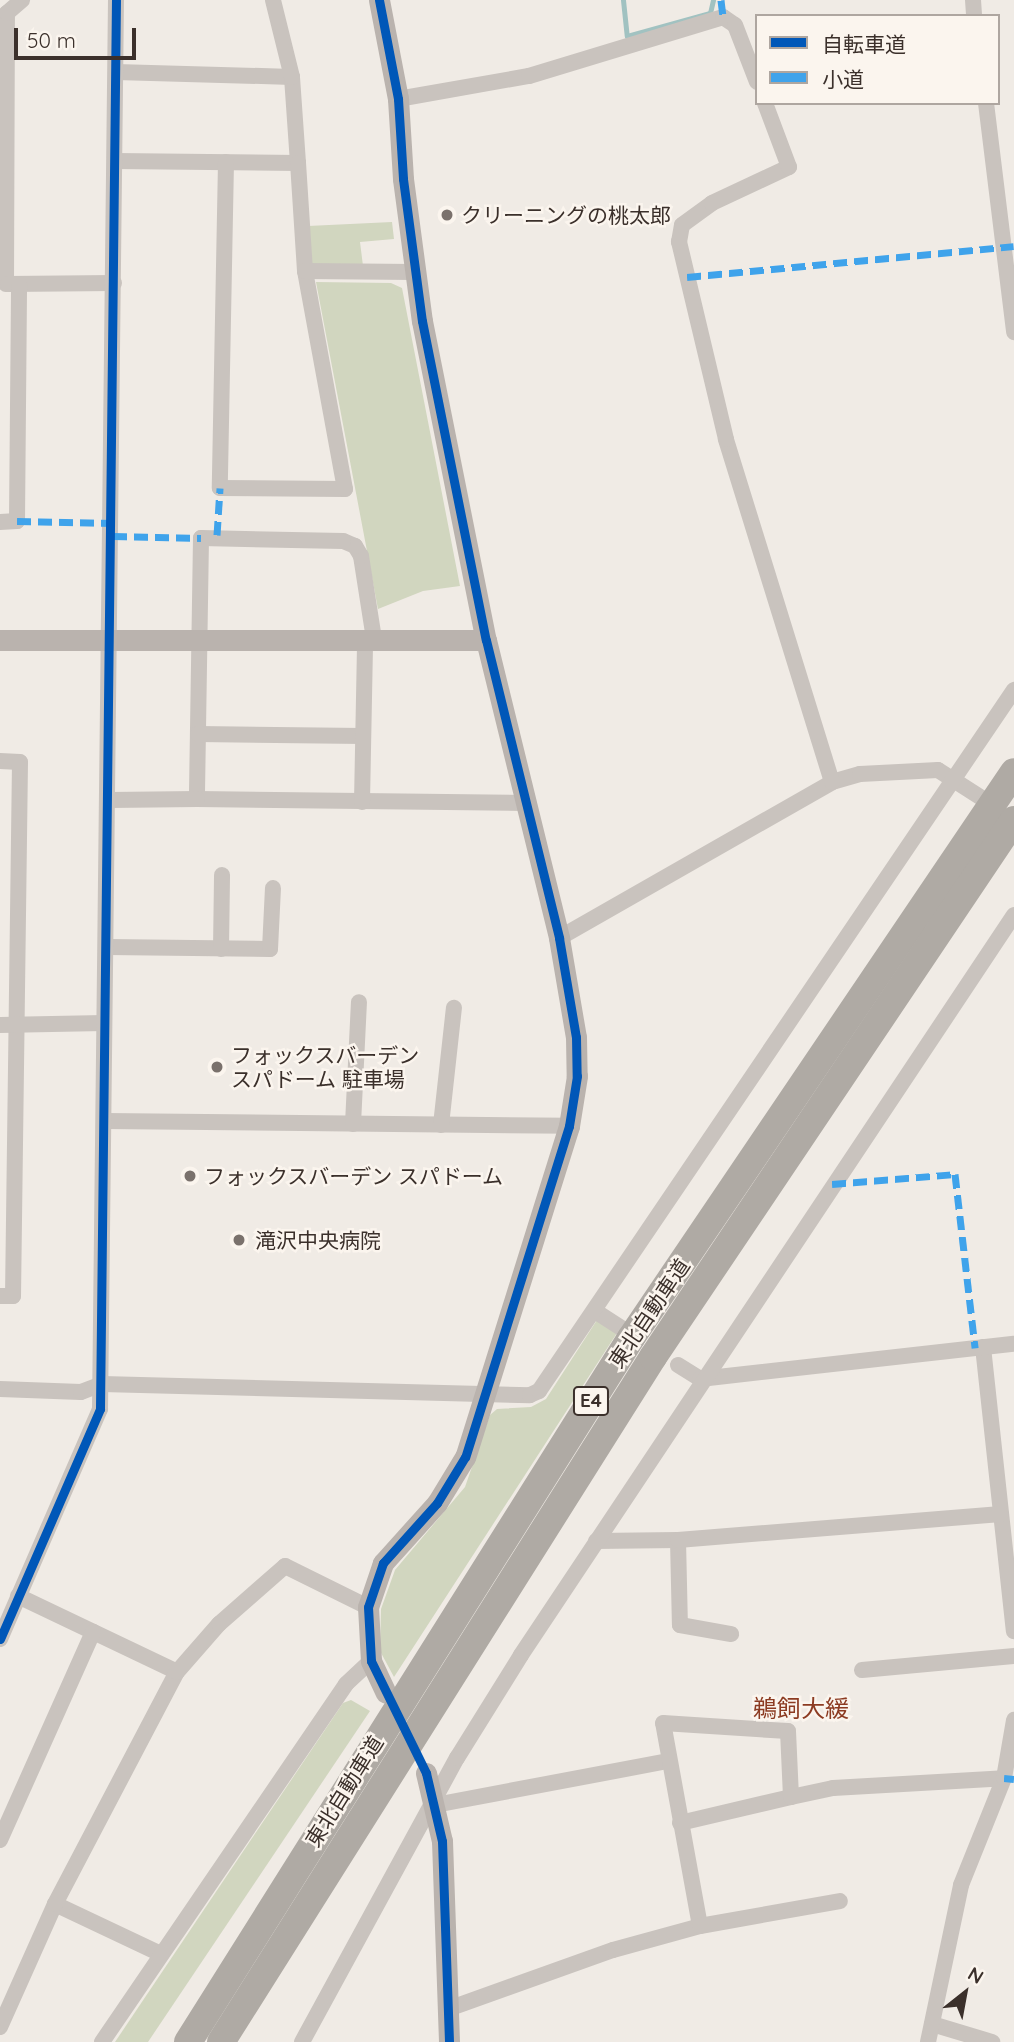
<!DOCTYPE html>
<meta charset="utf-8">
<style>
body{margin:0}
#map{position:relative;width:1014px;height:2042px;overflow:hidden;background:#f0ebe5;font-family:Quicksand,"Noto Sans JP",sans-serif}
div>[style]{position:absolute}
[style*='--x']{left:calc(var(--x)*1px);top:calc(var(--y)*1px);width:calc(var(--w)*1px);rotate:calc(var(--a)*1deg)}
.green>*{inset:0;background:#d1d6bf}
.stream>*{height:5px;margin:-2.5px;padding:0 2.5px;transform-origin:2.5px;border-radius:2.5px;background:#a1c2c1}
.street>*{height:16px;margin:-8px;padding:0 8px;transform-origin:8px;border-radius:8px;background:#c9c3be}
.secondary>*{height:21px;margin:-10.5px;padding:0 10.5px;transform-origin:10.5px;border-radius:10.5px;background:#bab3ae}
.highway>*{height:28px;margin:-14px;padding:0 14px;transform-origin:14px;border-radius:14px;background:#afaaa4}
.quiet>*{height:7px;margin-top:-3.5px;transform-origin:0;background:repeating-linear-gradient(90deg,#3fa3eb 0 14px,transparent 0 21px)}
.cycleway>*{height:9px;margin:-4.5px;padding:0 4.5px;transform-origin:4.5px;border-radius:4.5px;background:#0057b8}
.dots>*{width:19px;height:19px;translate:-50% -50%;box-sizing:border-box;border:4px solid #fbf5ee;border-radius:50%}
span{translate:-50% -50%;white-space:nowrap;text-align:center;line-height:1.15;-webkit-text-stroke:5px #fbf5ee;paint-order:stroke}
.shield-label span{padding:2px 5px;background:#fbf5ee;border:2px solid;border-radius:5px;-webkit-text-stroke-width:0}
.shield-label{font-size:19px;color:#3b302b;font-weight:700}
.poi-label{font-size:21px;color:#3b302b}
.left{translate:0 -50%;text-align:left}
.street-label{font-size:21px;color:#3b302b}
.quarter-label{font-size:24px;color:#8c3b22}
.legend{position:absolute;left:755px;top:14px;width:245px;height:91px;box-sizing:border-box;background:#fbf5ee;border:2px solid #aea6a0;margin:0;padding:9px 12px;list-style:none;font-size:21px;color:#3b302b}
.legend li{display:flex;align-items:center;gap:14px;height:35px}
.legend b{width:35px;border:2px solid #aea6a0}
.north{position:absolute;left:930px;top:1958px;width:70px;height:70px;-webkit-text-stroke:5px #fbf5ee;paint-order:stroke;rotate:31deg;font-size:19px;font-weight:700;line-height:28px;text-align:center;color:#3b302b}
.north::after{content:'';display:block;margin:auto;width:24px;height:32px;background:#3b302b;clip-path:polygon(50% 0,100% 100%,50% 72%,0 100%)}
.scale{position:absolute;left:14px;top:28px;width:122px;height:32px;box-sizing:border-box;border:4px solid #3b302b;border-top:0;padding-left:9px;font-size:21px;line-height:24px;white-space:nowrap;color:#3b302b;-webkit-text-stroke:5px #fbf5ee;paint-order:stroke}
</style>
<div id="map">
<div class="green">
<i style="clip-path:polygon(392px 222px,394px 239px,360px 242px,363px 266px,310px 264px,308px 226px)"></i>
<i style="clip-path:polygon(316px 282px,391px 283px,402px 288px,460px 586px,423px 591px,378px 609px)"></i>
<i style="clip-path:polygon(597px 1320px,617px 1333px,394px 1677px,380px 1651px,381px 1609px,395px 1570px,465px 1487px,490px 1415px,497px 1409px,531px 1407px,546px 1399px)"></i>
<i style="clip-path:polygon(351px 1700px,370px 1711px,148px 2042px,115px 2042px,343px 1703px)"></i>
</div>
<div class="stream">
<i style="--x:623;--y:0;--w:36;--a:84"></i>
<i style="--x:627;--y:36;--w:86;--a:-15.5"></i>
<i style="--x:710;--y:13;--w:13;--a:-77"></i>
</div>
<div class="street">
<i style="--x:973;--y:0;--w:16;--a:86"></i>
<i style="--x:116;--y:72;--w:176;--a:1.6"></i>
<i style="--x:398;--y:99;--w:133;--a:-10"></i>
<i style="--x:529;--y:76;--w:203;--a:-16.9"></i>
<i style="--x:723;--y:17;--w:14;--a:34"></i>
<i style="--x:735;--y:25;--w:61;--a:68.9"></i>
<i style="--x:986;--y:103;--w:231;--a:83"></i>
<i style="--x:115;--y:161;--w:183;--a:0.6"></i>
<i style="--x:298;--y:163;--w:86;--a:-94"></i>
<i style="--x:292;--y:77;--w:79;--a:-103.9"></i>
<i style="--x:226;--y:162;--w:326;--a:91.1"></i>
<i style="--x:220;--y:488;--w:125;--a:0.5"></i>
<i style="--x:345;--y:489;--w:222;--a:-100.4"></i>
<i style="--x:305;--y:271;--w:108;--a:-93.7"></i>
<i style="--x:305;--y:271;--w:109;--a:0.5"></i>
<i style="--x:6;--y:284;--w:271;--a:-89.8"></i>
<i style="--x:7;--y:13;--w:20;--a:-41"></i>
<i style="--x:8;--y:284;--w:106;--a:-0.5"></i>
<i style="--x:0;--y:522;--w:17;--a:-3"></i>
<i style="--x:17;--y:521;--w:237;--a:-89.5"></i>
<i style="--x:374;--y:639;--w:84;--a:-98.9"></i>
<i style="--x:361;--y:556;--w:12;--a:-121"></i>
<i style="--x:355;--y:546;--w:13;--a:-157"></i>
<i style="--x:343;--y:541;--w:142;--a:-178.8"></i>
<i style="--x:201;--y:538;--w:261;--a:90.9"></i>
<i style="--x:197;--y:799;--w:328;--a:0.7"></i>
<i style="--x:198;--y:734;--w:165;--a:0.7"></i>
<i style="--x:0;--y:761;--w:20;--a:3"></i>
<i style="--x:20;--y:762;--w:534;--a:90.75"></i>
<i style="--x:13;--y:1296;--w:13;--a:180"></i>
<i style="--x:832;--y:782;--w:29;--a:-16"></i>
<i style="--x:860;--y:774;--w:78;--a:-2.9"></i>
<i style="--x:938;--y:770;--w:50;--a:32.7"></i>
<i style="--x:110;--y:800;--w:87;--a:-0.7"></i>
<i style="--x:362;--y:802;--w:163;--a:-88.9"></i>
<i style="--x:559;--y:938;--w:314;--a:-29.7"></i>
<i style="--x:832;--y:782;--w:359;--a:-107.2"></i>
<i style="--x:726;--y:439;--w:203;--a:-103.4"></i>
<i style="--x:679;--y:242;--w:17;--a:-80"></i>
<i style="--x:682;--y:225;--w:37;--a:-36"></i>
<i style="--x:712;--y:203;--w:85;--a:-25.1"></i>
<i style="--x:789;--y:167;--w:68;--a:-110.6"></i>
<i style="--x:108;--y:947;--w:162;--a:0.7"></i>
<i style="--x:270;--y:949;--w:61;--a:-87.2"></i>
<i style="--x:221;--y:949;--w:74;--a:-89.2"></i>
<i style="--x:0;--y:1025;--w:104;--a:-1.1"></i>
<i style="--x:105;--y:1121;--w:464;--a:0.6"></i>
<i style="--x:353;--y:1124;--w:122;--a:-87.2"></i>
<i style="--x:441;--y:1125;--w:118;--a:-83.7"></i>
<i style="--x:595;--y:1311;--w:35;--a:33"></i>
<i style="--x:983;--y:1347;--w:286;--a:83.8"></i>
<i style="--x:678;--y:1365;--w:26;--a:32"></i>
<i style="--x:700;--y:1379;--w:316;--a:-6.4"></i>
<i style="--x:0;--y:1389;--w:81;--a:2.1"></i>
<i style="--x:81;--y:1392;--w:22;--a:-21"></i>
<i style="--x:102;--y:1384;--w:428;--a:1.5"></i>
<i style="--x:530;--y:1395;--w:10;--a:-24"></i>
<i style="--x:539;--y:1391;--w:847;--a:-55.88"></i>
<i style="--x:678;--y:1540;--w:85;--a:88.7"></i>
<i style="--x:680;--y:1625;--w:52;--a:10"></i>
<i style="--x:596;--y:1541;--w:82;--a:-0.7"></i>
<i style="--x:678;--y:1540;--w:324;--a:-4.6"></i>
<i style="--x:18;--y:1596;--w:176;--a:25.5"></i>
<i style="--x:0;--y:1639;--w:251;--a:-66.5"></i>
<i style="--x:100;--y:1409;--w:1409;--a:-89.35"></i>
<i style="--x:862;--y:1670;--w:153;--a:-5.3"></i>
<i style="--x:435;--y:1805;--w:237;--a:-10.7"></i>
<i style="--x:680;--y:1823;--w:114;--a:-13.2"></i>
<i style="--x:0;--y:1840;--w:228;--a:-65.9"></i>
<i style="--x:55;--y:1904;--w:117;--a:25.3"></i>
<i style="--x:700;--y:1926;--w:206;--a:-100.3"></i>
<i style="--x:663;--y:1723;--w:125;--a:3.7"></i>
<i style="--x:788;--y:1731;--w:66;--a:87.4"></i>
<i style="--x:791;--y:1797;--w:43;--a:-12.1"></i>
<i style="--x:833;--y:1788;--w:171;--a:-3.3"></i>
<i style="--x:448;--y:2009;--w:175;--a:-19.7"></i>
<i style="--x:613;--y:1950;--w:90;--a:-15.4"></i>
<i style="--x:700;--y:1926;--w:142;--a:-10.1"></i>
<i style="--x:932;--y:2024;--w:63;--a:16.7"></i>
<i style="--x:0;--y:2027;--w:135;--a:-65.9"></i>
<i style="--x:55;--y:1904;--w:262;--a:-62.3"></i>
<i style="--x:177;--y:1672;--w:64;--a:-48.8"></i>
<i style="--x:219;--y:1624;--w:88;--a:-41.3"></i>
<i style="--x:285;--y:1566;--w:93;--a:26.3"></i>
<i style="--x:102;--y:2042;--w:433;--a:-55.7"></i>
<i style="--x:346;--y:1684;--w:34;--a:-43"></i>
<i style="--x:302;--y:2042;--w:324;--a:-61.4"></i>
<i style="--x:457;--y:1758;--w:121;--a:-58.1"></i>
<i style="--x:521;--y:1655;--w:889;--a:-56.33"></i>
<i style="--x:928;--y:2042;--w:160;--a:-78.1"></i>
<i style="--x:961;--y:1885;--w:115;--a:-68.1"></i>
<i style="--x:1004;--y:1778;--w:59;--a:-80.2"></i>
</div>
<div class="secondary">
<i style="--x:379;--y:0;--w:101;--a:79.1"></i>
<i style="--x:398;--y:99;--w:80;--a:86.4"></i>
<i style="--x:403;--y:179;--w:143;--a:82.4"></i>
<i style="--x:422;--y:321;--w:325;--a:78.7"></i>
<i style="--x:486;--y:640;--w:307;--a:76.2"></i>
<i style="--x:559;--y:938;--w:100;--a:80.3"></i>
<i style="--x:576;--y:1037;--w:39;--a:89"></i>
<i style="--x:577;--y:1076;--w:51;--a:99.1"></i>
<i style="--x:569;--y:1126;--w:347;--a:107.4"></i>
<i style="--x:465;--y:1457;--w:54;--a:121.3"></i>
<i style="--x:437;--y:1503;--w:81;--a:132"></i>
<i style="--x:383;--y:1563;--w:46;--a:108.8"></i>
<i style="--x:368;--y:1607;--w:54;--a:86.8"></i>
<i style="--x:371;--y:1661;--w:35;--a:65"></i>
<i style="--x:0;--y:640;--w:486;--a:0"></i>
<i style="--x:426;--y:1773;--w:70;--a:76.8"></i>
<i style="--x:442;--y:1841;--w:201;--a:88"></i>
</div>
<div class="highway">
<i style="--x:188;--y:2042;--w:832;--a:-57.82"></i>
<i style="--x:631;--y:1338;--w:683;--a:-55.91"></i>
<i style="--x:221;--y:2042;--w:810;--a:-57.76"></i>
<i style="--x:653;--y:1357;--w:647;--a:-56.09"></i>
</div>
<div class="quiet">
<i style="--x:721;--y:0;--w:17;--a:83"></i>
<i style="--x:687;--y:277;--w:328;--a:-5.4"></i>
<i style="--x:17;--y:521;--w:96;--a:1.2"></i>
<i style="--x:217;--y:535;--w:47;--a:-86.3"></i>
<i style="--x:113;--y:536;--w:88;--a:1.3"></i>
<i style="--x:832;--y:1184;--w:123;--a:-4.6"></i>
<i style="--x:955;--y:1174;--w:175;--a:83.4"></i>
<i style="--x:1004;--y:1778;--w:10;--a:6"></i>
</div>
<div class="cycleway">
<i style="--x:379;--y:0;--w:101;--a:79.1"></i>
<i style="--x:398;--y:99;--w:80;--a:86.4"></i>
<i style="--x:403;--y:179;--w:143;--a:82.4"></i>
<i style="--x:422;--y:321;--w:325;--a:78.7"></i>
<i style="--x:486;--y:640;--w:307;--a:76.2"></i>
<i style="--x:559;--y:938;--w:100;--a:80.3"></i>
<i style="--x:576;--y:1037;--w:39;--a:89"></i>
<i style="--x:577;--y:1076;--w:51;--a:99.1"></i>
<i style="--x:569;--y:1126;--w:347;--a:107.4"></i>
<i style="--x:465;--y:1457;--w:54;--a:121.3"></i>
<i style="--x:437;--y:1503;--w:81;--a:132"></i>
<i style="--x:383;--y:1563;--w:46;--a:108.8"></i>
<i style="--x:368;--y:1607;--w:54;--a:86.8"></i>
<i style="--x:371;--y:1661;--w:125;--a:63.8"></i>
<i style="--x:426;--y:1773;--w:70;--a:76.8"></i>
<i style="--x:442;--y:1841;--w:201;--a:88"></i>
<i style="--x:0;--y:1639;--w:251;--a:-66.5"></i>
<i style="--x:100;--y:1409;--w:1409;--a:-89.35"></i>
</div>
<div class="dots">
<i style="left:447px;top:215px;background:#7a716c"></i>
<i style="left:217px;top:1067px;background:#7a716c"></i>
<i style="left:190px;top:1176px;background:#7a716c"></i>
<i style="left:239px;top:1240px;background:#7a716c"></i>
</div>
<div class="shield-label">
<span style="left:591px;top:1401px">E4</span>
</div>
<div class="poi-label">
<span class="left" style="left:461px;top:215px">クリーニングの桃太郎</span>
<span class="left" style="left:231px;top:1067px">フォックスバーデン<br>スパドーム 駐車場</span>
<span class="left" style="left:204px;top:1176px">フォックスバーデン スパドーム</span>
<span class="left" style="left:255px;top:1240px">滝沢中央病院</span>
</div>
<div class="street-label">
<span style="left:649px;top:1313px;rotate:-56deg">東北自動車道</span>
<span style="left:344px;top:1791px;rotate:-58deg">東北自動車道</span>
</div>
<div class="quarter-label">
<span style="left:801px;top:1709px">鵜飼大緩</span>
</div>
<ul class="legend">
<li><b style="height:9px;background:#0057b8"></b>自転車道</li>
<li><b style="height:9px;background:#3fa3eb"></b>小道</li>
</ul>
<div class="north">N</div>
<div class="scale">50 m</div>
</div>
